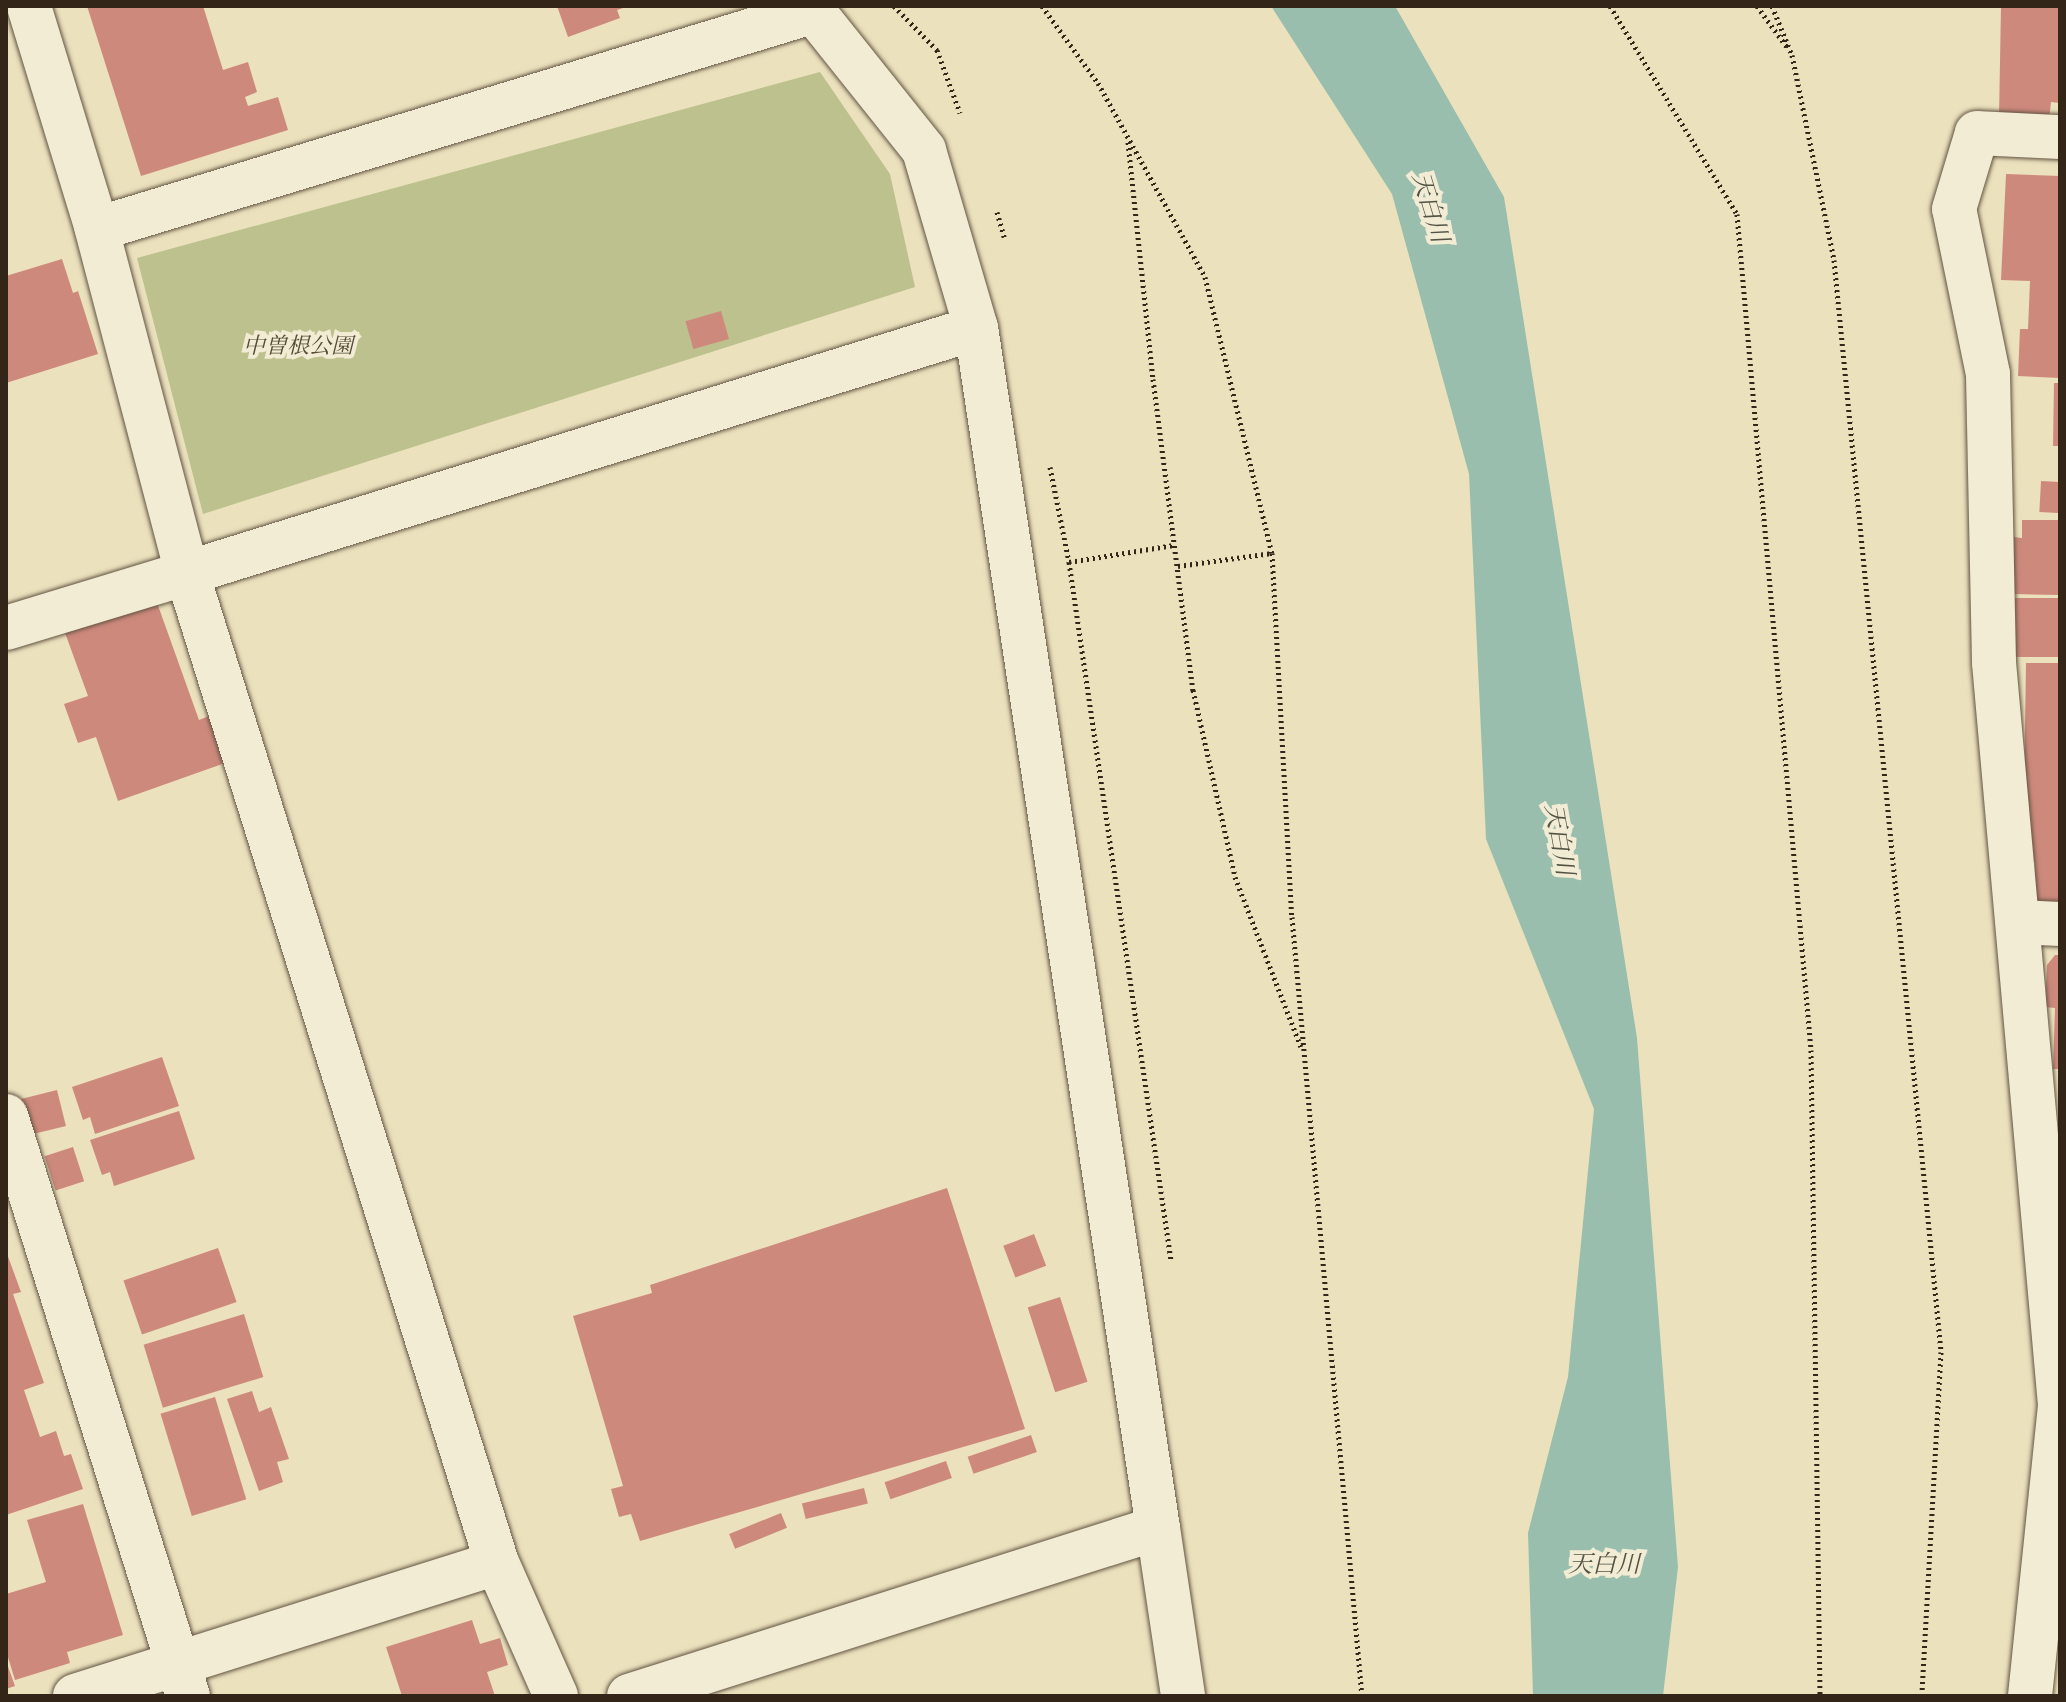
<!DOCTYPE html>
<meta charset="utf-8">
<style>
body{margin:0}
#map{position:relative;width:2066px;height:1702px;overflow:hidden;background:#ebe1bd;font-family:"Old Standard TT","Noto Serif JP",serif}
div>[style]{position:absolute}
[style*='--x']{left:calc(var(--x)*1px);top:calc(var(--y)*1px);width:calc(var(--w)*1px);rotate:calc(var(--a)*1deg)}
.green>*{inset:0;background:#bdc18d}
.water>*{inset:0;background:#99bead}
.building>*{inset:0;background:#ce897d;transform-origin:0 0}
.path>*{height:5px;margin-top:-2.5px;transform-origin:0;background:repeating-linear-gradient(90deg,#342519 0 2px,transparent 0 6px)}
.roads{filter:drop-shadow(0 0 2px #625442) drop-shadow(0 0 2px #625442)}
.street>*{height:44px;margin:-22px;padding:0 22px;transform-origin:22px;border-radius:22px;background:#f2ecd4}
span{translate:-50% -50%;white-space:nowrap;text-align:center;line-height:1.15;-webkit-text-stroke:8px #f2ecd4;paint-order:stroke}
.park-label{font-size:22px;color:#564c36;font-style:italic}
.water-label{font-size:24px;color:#525345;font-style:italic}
.frame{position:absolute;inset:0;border:8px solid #342519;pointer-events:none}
</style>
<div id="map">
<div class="green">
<i style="clip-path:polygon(820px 72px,890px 174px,915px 287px,203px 514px,137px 258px)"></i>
</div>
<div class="water">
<i style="clip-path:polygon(1271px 6px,1395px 6px,1504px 197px,1637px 1038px,1678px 1567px,1663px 1696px,1533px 1696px,1528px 1533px,1568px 1377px,1594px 1109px,1486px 839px,1469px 474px,1392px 194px)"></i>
</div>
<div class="building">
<i style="clip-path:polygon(87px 6px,203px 6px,223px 70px,248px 62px,257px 92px,245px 97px,248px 106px,278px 97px,288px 130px,141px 176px)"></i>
<i style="clip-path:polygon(557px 6px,629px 6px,617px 10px,620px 18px,568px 37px)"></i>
<i style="clip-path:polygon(2001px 6px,2060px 6px,2060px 103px,2051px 102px,2049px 120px,1999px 117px)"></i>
<i style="clip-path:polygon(2006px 174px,2060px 176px,2060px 378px,2018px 376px,2020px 329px,2028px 329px,2030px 281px,2001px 280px)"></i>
<i style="clip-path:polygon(62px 259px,73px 293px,78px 291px,98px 354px,6px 383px,6px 276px)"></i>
<i style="left:721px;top:311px;width:29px;height:37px;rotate:74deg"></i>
<i style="clip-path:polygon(2054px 383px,2060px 383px,2060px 446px,2053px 446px)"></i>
<i style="left:2041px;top:481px;width:19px;height:31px;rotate:3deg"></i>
<i style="clip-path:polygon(2022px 520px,2060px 520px,2060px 595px,2014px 594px,2014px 537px,2022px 538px)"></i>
<i style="clip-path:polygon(155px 597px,199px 720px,209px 716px,225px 763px,118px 801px,96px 737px,78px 743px,64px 704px,88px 696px,64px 630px)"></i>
<i style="left:2014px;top:598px;width:46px;height:59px"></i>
<i style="clip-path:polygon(2026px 663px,2060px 663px,2060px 904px,2034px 904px,2035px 862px,2023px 861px)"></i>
<i style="clip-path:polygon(2055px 955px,2060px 955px,2060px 1069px,2053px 1069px,2055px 1008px,2045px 1007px,2047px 965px)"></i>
<i style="clip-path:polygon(162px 1057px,179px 1106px,95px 1134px,90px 1117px,83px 1120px,72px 1087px)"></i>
<i style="left:57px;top:1090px;width:37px;height:37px;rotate:76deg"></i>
<i style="clip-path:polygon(179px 1111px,195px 1159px,114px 1186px,110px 1172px,102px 1175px,90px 1140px)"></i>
<i style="left:73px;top:1147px;width:36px;height:30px;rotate:72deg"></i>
<i style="clip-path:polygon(947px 1188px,1025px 1429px,640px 1541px,631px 1514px,619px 1517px,611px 1489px,623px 1486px,573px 1316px,652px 1293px,650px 1285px)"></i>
<i style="left:1034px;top:1234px;width:34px;height:33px;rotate:69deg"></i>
<i style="left:218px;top:1248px;width:57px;height:100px;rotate:71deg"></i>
<i style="clip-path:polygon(6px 1251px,21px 1292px,13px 1294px,44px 1383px,24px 1390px,40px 1437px,56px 1431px,64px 1456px,71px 1454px,83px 1489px,6px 1515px)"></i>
<i style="left:1060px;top:1297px;width:89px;height:34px;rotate:72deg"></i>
<i style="left:244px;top:1314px;width:66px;height:105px;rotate:73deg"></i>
<i style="clip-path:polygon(252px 1391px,259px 1412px,271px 1407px,289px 1459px,277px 1462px,283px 1482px,259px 1491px,227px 1399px)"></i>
<i style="left:215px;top:1397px;width:107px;height:57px;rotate:73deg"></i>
<i style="left:1031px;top:1435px;width:18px;height:67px;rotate:71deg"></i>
<i style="left:946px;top:1461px;width:18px;height:65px;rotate:71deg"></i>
<i style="left:864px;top:1488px;width:16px;height:64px;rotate:76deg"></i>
<i style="clip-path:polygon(83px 1504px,123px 1635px,67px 1652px,70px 1663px,15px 1680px,6px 1651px,6px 1594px,46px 1582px,27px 1520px)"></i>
<i style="left:781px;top:1513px;width:16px;height:56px;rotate:68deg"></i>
<i style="clip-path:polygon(472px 1620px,480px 1644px,500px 1638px,508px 1665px,487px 1672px,495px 1696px,402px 1696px,386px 1647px)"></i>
<i style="clip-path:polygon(6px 1661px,15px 1686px,6px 1689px)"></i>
</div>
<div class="path">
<i style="--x:894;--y:6;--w:62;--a:45.7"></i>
<i style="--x:937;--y:50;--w:67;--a:69.9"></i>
<i style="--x:1042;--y:6;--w:95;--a:54"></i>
<i style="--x:1098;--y:83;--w:222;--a:61.1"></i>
<i style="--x:1205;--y:277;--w:284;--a:76.4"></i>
<i style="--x:1272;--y:553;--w:365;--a:86.9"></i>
<i style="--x:1292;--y:917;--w:782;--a:84.87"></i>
<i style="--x:1610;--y:6;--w:244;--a:58.6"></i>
<i style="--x:1737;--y:214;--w:839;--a:84.94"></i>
<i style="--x:1811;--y:1050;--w:646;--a:89.2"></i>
<i style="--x:1757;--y:6;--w:51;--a:53.8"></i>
<i style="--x:1772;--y:6;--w:53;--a:67.8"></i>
<i style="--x:1792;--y:55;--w:209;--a:78.4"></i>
<i style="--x:1834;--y:260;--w:1097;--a:84.4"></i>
<i style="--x:1941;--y:1352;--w:345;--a:93.2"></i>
<i style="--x:1128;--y:142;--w:238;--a:84"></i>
<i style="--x:1153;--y:379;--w:314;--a:82.7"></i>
<i style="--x:1193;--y:690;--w:192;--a:77.3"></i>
<i style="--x:1235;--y:877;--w:182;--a:68.8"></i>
<i style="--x:997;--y:212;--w:26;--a:74"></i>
<i style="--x:1050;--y:467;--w:97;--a:78.7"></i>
<i style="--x:1069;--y:562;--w:705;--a:81.69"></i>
<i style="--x:1069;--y:562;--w:106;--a:-9.2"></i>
<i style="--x:1178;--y:566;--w:95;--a:-7.9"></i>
</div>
<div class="roads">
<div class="street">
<i style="--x:97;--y:229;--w:750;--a:-16.89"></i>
<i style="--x:6;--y:628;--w:189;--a:-16.9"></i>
<i style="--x:187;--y:573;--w:356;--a:-104.7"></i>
<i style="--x:97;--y:229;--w:233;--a:-107"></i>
<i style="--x:2018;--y:922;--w:42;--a:2.7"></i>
<i style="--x:6;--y:1116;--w:608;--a:72.58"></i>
<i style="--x:1158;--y:1528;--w:170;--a:81.5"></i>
<i style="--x:75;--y:1696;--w:442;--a:-17.5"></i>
<i style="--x:556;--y:1696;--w:145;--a:-113.9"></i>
<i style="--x:497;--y:1563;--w:1037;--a:-107.39"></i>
<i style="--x:187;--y:573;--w:826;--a:-17.25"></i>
<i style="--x:629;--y:1696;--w:555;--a:-17.62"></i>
<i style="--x:1158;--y:1528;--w:1214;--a:-98.62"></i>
<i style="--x:976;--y:328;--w:185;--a:-106.3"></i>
<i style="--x:924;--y:150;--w:184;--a:-128.6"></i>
<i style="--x:2030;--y:1696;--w:293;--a:-84.1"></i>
<i style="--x:2060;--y:1405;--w:746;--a:-95.08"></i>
<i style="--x:1994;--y:662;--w:288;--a:-91.2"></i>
<i style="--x:1988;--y:374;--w:168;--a:-101.6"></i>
<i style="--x:1954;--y:209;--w:79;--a:-73.2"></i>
<i style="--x:1977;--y:133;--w:83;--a:2.8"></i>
</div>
</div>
<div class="park-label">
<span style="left:298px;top:348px">中曽根公園</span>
</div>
<div class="water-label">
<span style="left:1428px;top:208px;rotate:73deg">天白川</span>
<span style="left:1557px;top:840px;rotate:80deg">天白川</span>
<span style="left:1604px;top:1567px">天白川</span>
</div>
<div class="frame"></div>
</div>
